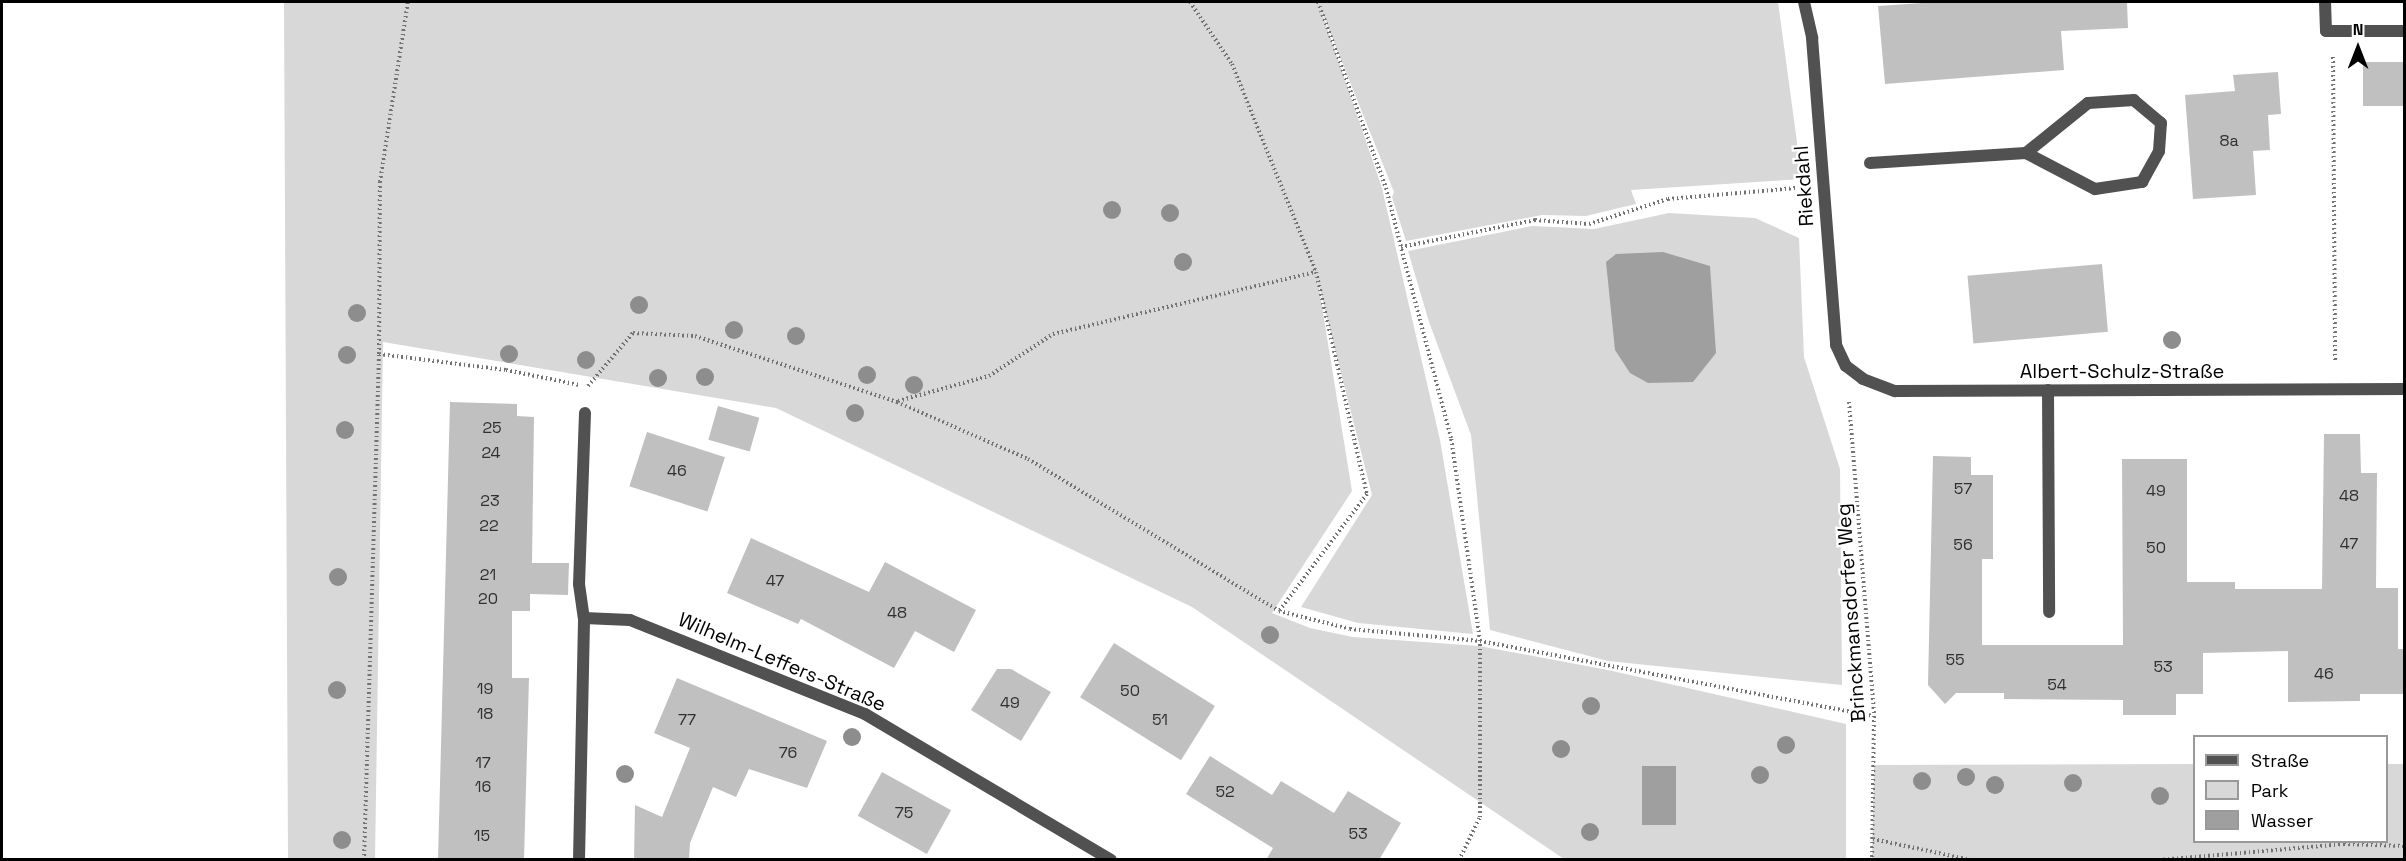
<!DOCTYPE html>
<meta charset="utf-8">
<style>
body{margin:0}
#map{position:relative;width:2406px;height:861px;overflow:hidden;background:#fff;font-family:"Space Grotesk",sans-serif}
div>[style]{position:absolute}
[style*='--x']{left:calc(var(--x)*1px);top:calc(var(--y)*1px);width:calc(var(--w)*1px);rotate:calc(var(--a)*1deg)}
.green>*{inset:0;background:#d8d8d8}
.water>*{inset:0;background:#9f9f9f;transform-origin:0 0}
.building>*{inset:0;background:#c0c0c0;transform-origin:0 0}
.path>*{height:4px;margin-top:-2px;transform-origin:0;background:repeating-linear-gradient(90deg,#737373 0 1.5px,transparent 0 4.5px)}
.lane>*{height:12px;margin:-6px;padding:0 6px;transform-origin:6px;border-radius:6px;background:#515151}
.street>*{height:12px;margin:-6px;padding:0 6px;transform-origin:6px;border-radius:6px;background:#515151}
.trees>*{width:18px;height:18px;margin:-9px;border-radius:50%;background:#8d8d8d}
span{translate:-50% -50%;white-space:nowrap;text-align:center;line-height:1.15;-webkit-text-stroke:4.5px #fff;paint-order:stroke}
.number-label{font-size:16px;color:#303030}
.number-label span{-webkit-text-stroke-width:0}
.street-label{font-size:20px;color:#000}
.frame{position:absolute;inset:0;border:3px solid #000;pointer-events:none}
.legend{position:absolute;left:2193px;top:735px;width:195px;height:108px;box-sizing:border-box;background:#fff;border:2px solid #999;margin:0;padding:8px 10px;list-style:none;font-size:18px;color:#000}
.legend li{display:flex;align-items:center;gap:12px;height:30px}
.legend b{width:30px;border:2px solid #999}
.north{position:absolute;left:2328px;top:18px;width:60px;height:60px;-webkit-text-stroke:4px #fff;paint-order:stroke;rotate:0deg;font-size:16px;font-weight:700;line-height:24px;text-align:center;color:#000}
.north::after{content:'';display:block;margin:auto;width:21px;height:27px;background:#000;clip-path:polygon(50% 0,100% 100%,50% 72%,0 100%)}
</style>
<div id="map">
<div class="green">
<i style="clip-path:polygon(284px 2px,1778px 2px,1802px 179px,1631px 190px,1636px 204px,1586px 216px,1542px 215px,1406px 241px,1392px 197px,1394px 192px,1320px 7px,1382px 188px,1440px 440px,1473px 634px,1358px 623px,1301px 607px,1372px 495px,1318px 282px,1352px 491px,1272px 613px,1310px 628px,1353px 637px,1479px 646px,1608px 670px,1846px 724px,1846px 859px,1564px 859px,1192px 607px,776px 408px,383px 342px,375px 859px,288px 859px)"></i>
<i style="clip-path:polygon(1669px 213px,1755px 218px,1799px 238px,1804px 357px,1840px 469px,1842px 685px,1608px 661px,1490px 630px,1471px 435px,1429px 322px,1408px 251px,1532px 226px,1594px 229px)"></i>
<i style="clip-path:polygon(2194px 764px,2194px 842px,2386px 842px,2387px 764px,2404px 764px,2404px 859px,1872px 859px,1874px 765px)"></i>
</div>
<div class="water">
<i style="clip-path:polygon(1663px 252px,1710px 266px,1716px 353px,1693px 382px,1648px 383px,1630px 373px,1615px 350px,1606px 262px,1616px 254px)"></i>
<i style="left:1642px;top:766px;width:34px;height:59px"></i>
</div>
<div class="building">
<i style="clip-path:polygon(1937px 2px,2127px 2px,2128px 28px,2061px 31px,2064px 70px,1885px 84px,1878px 6px)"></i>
<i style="left:2404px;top:62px;width:44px;height:41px;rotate:90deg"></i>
<i style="clip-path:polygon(2278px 72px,2281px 114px,2268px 115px,2270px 150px,2253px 151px,2256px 195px,2193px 199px,2185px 95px,2235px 91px,2233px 75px)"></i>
<i style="left:2102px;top:264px;width:68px;height:135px;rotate:85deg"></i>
<i style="clip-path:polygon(450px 402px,517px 404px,517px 416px,534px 417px,532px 563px,569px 563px,568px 595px,530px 594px,530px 611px,512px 611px,512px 678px,529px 678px,524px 860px,438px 860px)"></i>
<i style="left:718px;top:406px;width:43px;height:35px;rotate:16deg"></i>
<i style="left:647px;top:432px;width:82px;height:57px;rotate:18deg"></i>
<i style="clip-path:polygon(2324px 434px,2360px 434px,2361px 473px,2377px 473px,2376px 588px,2398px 588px,2398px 649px,2404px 649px,2404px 694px,2360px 694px,2360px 701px,2288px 702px,2288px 651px,2203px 653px,2203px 694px,2176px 694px,2176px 715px,2123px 715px,2123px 700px,2004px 699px,2004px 693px,1956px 693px,1945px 704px,1928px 685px,1933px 456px,1971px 457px,1971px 475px,1993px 475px,1993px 559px,1982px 559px,1982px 645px,2123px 645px,2122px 459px,2187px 459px,2187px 582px,2235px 582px,2235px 589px,2322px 589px)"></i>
<i style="clip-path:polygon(751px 538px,869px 592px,885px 562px,976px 610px,954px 652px,915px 631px,894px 668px,801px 619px,798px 624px,727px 593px)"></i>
<i style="left:1114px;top:643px;width:119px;height:64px;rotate:32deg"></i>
<i style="clip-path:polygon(997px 669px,1011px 669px,1051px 692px,1021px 741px,971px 710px)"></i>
<i style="clip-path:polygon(677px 678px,827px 741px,807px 788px,749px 769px,736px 797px,713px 787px,690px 843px,689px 860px,634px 860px,635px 805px,662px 817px,690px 748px,654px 733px)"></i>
<i style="clip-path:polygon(1210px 756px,1272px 795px,1281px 781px,1334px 813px,1348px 791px,1401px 823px,1379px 860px,1266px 860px,1273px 848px,1186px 794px)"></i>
<i style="left:882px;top:772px;width:79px;height:50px;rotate:29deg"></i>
</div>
<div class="path">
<i style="--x:1190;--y:2;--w:75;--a:55.9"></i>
<i style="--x:1232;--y:64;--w:224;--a:68"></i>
<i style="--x:1316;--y:272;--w:228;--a:77.1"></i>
<i style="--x:1367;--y:494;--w:146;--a:126.9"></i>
<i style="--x:1318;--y:2;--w:198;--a:69.9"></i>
<i style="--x:1386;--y:188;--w:61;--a:75.7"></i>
<i style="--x:2333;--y:57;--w:305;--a:89.6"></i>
<i style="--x:379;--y:354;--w:172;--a:-89.7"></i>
<i style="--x:380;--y:182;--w:182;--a:-81.2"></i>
<i style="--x:588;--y:386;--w:70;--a:-49.7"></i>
<i style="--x:633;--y:333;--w:62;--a:2.8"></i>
<i style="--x:695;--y:336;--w:213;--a:18.1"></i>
<i style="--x:897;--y:402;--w:143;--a:23.5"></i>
<i style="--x:1028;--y:459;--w:293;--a:31.2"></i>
<i style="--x:1279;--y:611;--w:73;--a:14.2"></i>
<i style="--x:1350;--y:629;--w:131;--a:5.3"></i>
<i style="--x:1480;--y:641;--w:401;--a:10.8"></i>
<i style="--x:898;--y:401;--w:94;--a:-15.4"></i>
<i style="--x:989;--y:376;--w:77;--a:-33.3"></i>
<i style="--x:1053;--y:334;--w:270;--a:-13.3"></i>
<i style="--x:1849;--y:402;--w:315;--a:85.4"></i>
<i style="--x:1874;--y:716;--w:144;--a:90.8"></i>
<i style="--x:1873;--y:839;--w:100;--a:12.1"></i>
<i style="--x:364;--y:860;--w:506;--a:-88.3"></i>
<i style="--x:379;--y:354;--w:128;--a:7.2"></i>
<i style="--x:506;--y:370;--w:75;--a:11.6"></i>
<i style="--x:1459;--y:860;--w:48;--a:-64"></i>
<i style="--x:1480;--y:817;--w:176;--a:-90"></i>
<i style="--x:1480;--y:641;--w:205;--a:-98.1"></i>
<i style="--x:1451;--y:438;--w:197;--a:-104.7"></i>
<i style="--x:1401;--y:247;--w:137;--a:-11.4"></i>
<i style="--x:1535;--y:220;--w:54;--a:4.2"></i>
<i style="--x:1589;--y:224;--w:83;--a:-17.6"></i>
<i style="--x:1668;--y:199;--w:128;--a:-4.9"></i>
<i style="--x:2159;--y:860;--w:186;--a:-4.9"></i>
<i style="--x:2344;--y:844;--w:60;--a:1.9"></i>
</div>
<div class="lane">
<i style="--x:1870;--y:163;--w:156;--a:-3.7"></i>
<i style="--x:2026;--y:153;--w:78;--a:27.6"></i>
<i style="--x:2095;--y:189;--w:48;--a:-8.5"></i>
<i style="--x:2142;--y:182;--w:35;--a:-61"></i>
<i style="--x:2159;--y:151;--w:28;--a:-86"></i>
<i style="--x:2161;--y:123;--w:35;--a:-140"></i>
<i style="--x:2134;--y:100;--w:46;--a:176.3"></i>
<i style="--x:2088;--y:103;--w:80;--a:141.1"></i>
<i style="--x:2048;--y:390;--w:222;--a:89.7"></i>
</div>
<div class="street">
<i style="--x:1804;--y:2;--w:37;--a:77"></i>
<i style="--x:1812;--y:38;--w:308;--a:85.5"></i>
<i style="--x:1836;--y:345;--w:23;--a:65"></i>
<i style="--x:1846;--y:366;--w:21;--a:37"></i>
<i style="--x:1863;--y:379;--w:34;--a:21"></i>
<i style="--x:1895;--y:391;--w:509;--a:-0.23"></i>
<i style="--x:2325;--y:2;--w:29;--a:88"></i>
<i style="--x:2326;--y:31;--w:78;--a:0"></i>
<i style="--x:585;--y:413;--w:171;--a:92"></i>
<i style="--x:579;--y:584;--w:34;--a:82"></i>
<i style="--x:584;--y:618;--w:46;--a:2.5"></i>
<i style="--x:630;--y:620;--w:253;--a:21.8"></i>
<i style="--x:865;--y:714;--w:286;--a:30.7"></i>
<i style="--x:579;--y:860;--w:242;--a:-88.8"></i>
</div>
<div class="trees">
<i style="left:1112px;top:210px"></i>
<i style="left:1170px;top:213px"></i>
<i style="left:1183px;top:262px"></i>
<i style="left:639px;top:305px"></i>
<i style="left:357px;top:313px"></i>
<i style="left:734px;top:330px"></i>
<i style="left:796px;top:336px"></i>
<i style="left:2172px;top:340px"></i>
<i style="left:509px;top:354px"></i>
<i style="left:347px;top:355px"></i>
<i style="left:586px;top:360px"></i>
<i style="left:867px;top:375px"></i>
<i style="left:705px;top:377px"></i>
<i style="left:658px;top:378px"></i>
<i style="left:914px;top:385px"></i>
<i style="left:855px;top:413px"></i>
<i style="left:345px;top:430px"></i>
<i style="left:338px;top:577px"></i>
<i style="left:1270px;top:635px"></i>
<i style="left:337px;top:690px"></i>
<i style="left:1591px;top:706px"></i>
<i style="left:852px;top:737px"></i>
<i style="left:1786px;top:745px"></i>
<i style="left:1561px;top:749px"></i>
<i style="left:625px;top:774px"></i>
<i style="left:1760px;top:775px"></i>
<i style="left:1966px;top:777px"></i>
<i style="left:1922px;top:781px"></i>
<i style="left:2073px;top:783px"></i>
<i style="left:1995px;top:785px"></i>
<i style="left:2160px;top:796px"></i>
<i style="left:1590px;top:832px"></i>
<i style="left:342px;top:840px"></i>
</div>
<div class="number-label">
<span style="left:2229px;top:141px">8a</span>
<span style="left:492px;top:428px">25</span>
<span style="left:491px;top:453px">24</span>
<span style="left:677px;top:471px">46</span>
<span style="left:1963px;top:489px">57</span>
<span style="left:2156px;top:491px">49</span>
<span style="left:2349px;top:496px">48</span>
<span style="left:490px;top:501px">23</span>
<span style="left:489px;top:526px">22</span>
<span style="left:2349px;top:544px">47</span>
<span style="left:1963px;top:545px">56</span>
<span style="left:2156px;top:548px">50</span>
<span style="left:488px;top:575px">21</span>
<span style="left:775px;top:581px">47</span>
<span style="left:488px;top:599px">20</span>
<span style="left:897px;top:613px">48</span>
<span style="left:1955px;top:660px">55</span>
<span style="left:2163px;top:667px">53</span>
<span style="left:2324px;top:674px">46</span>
<span style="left:2057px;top:685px">54</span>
<span style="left:485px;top:689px">19</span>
<span style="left:1130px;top:691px">50</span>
<span style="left:1010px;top:703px">49</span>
<span style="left:485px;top:714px">18</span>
<span style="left:687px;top:720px">77</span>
<span style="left:1160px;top:720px">51</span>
<span style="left:788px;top:753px">76</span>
<span style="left:483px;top:763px">17</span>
<span style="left:483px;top:787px">16</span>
<span style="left:1225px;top:792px">52</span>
<span style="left:904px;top:813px">75</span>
<span style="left:1358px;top:834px">53</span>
<span style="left:482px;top:836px">15</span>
</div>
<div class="street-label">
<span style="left:1804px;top:186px;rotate:-94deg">Riekdahl</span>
<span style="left:2122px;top:371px">Albert-Schulz-Straße</span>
<span style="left:1851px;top:613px;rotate:-94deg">Brinckmansdorfer Weg</span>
<span style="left:782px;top:662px;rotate:23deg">Wilhelm-Leffers-Straße</span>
</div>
<div class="frame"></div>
<ul class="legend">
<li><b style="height:8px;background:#515151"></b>Straße</li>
<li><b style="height:16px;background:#d8d8d8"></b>Park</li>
<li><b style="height:16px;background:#9f9f9f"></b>Wasser</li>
</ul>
<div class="north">N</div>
</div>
